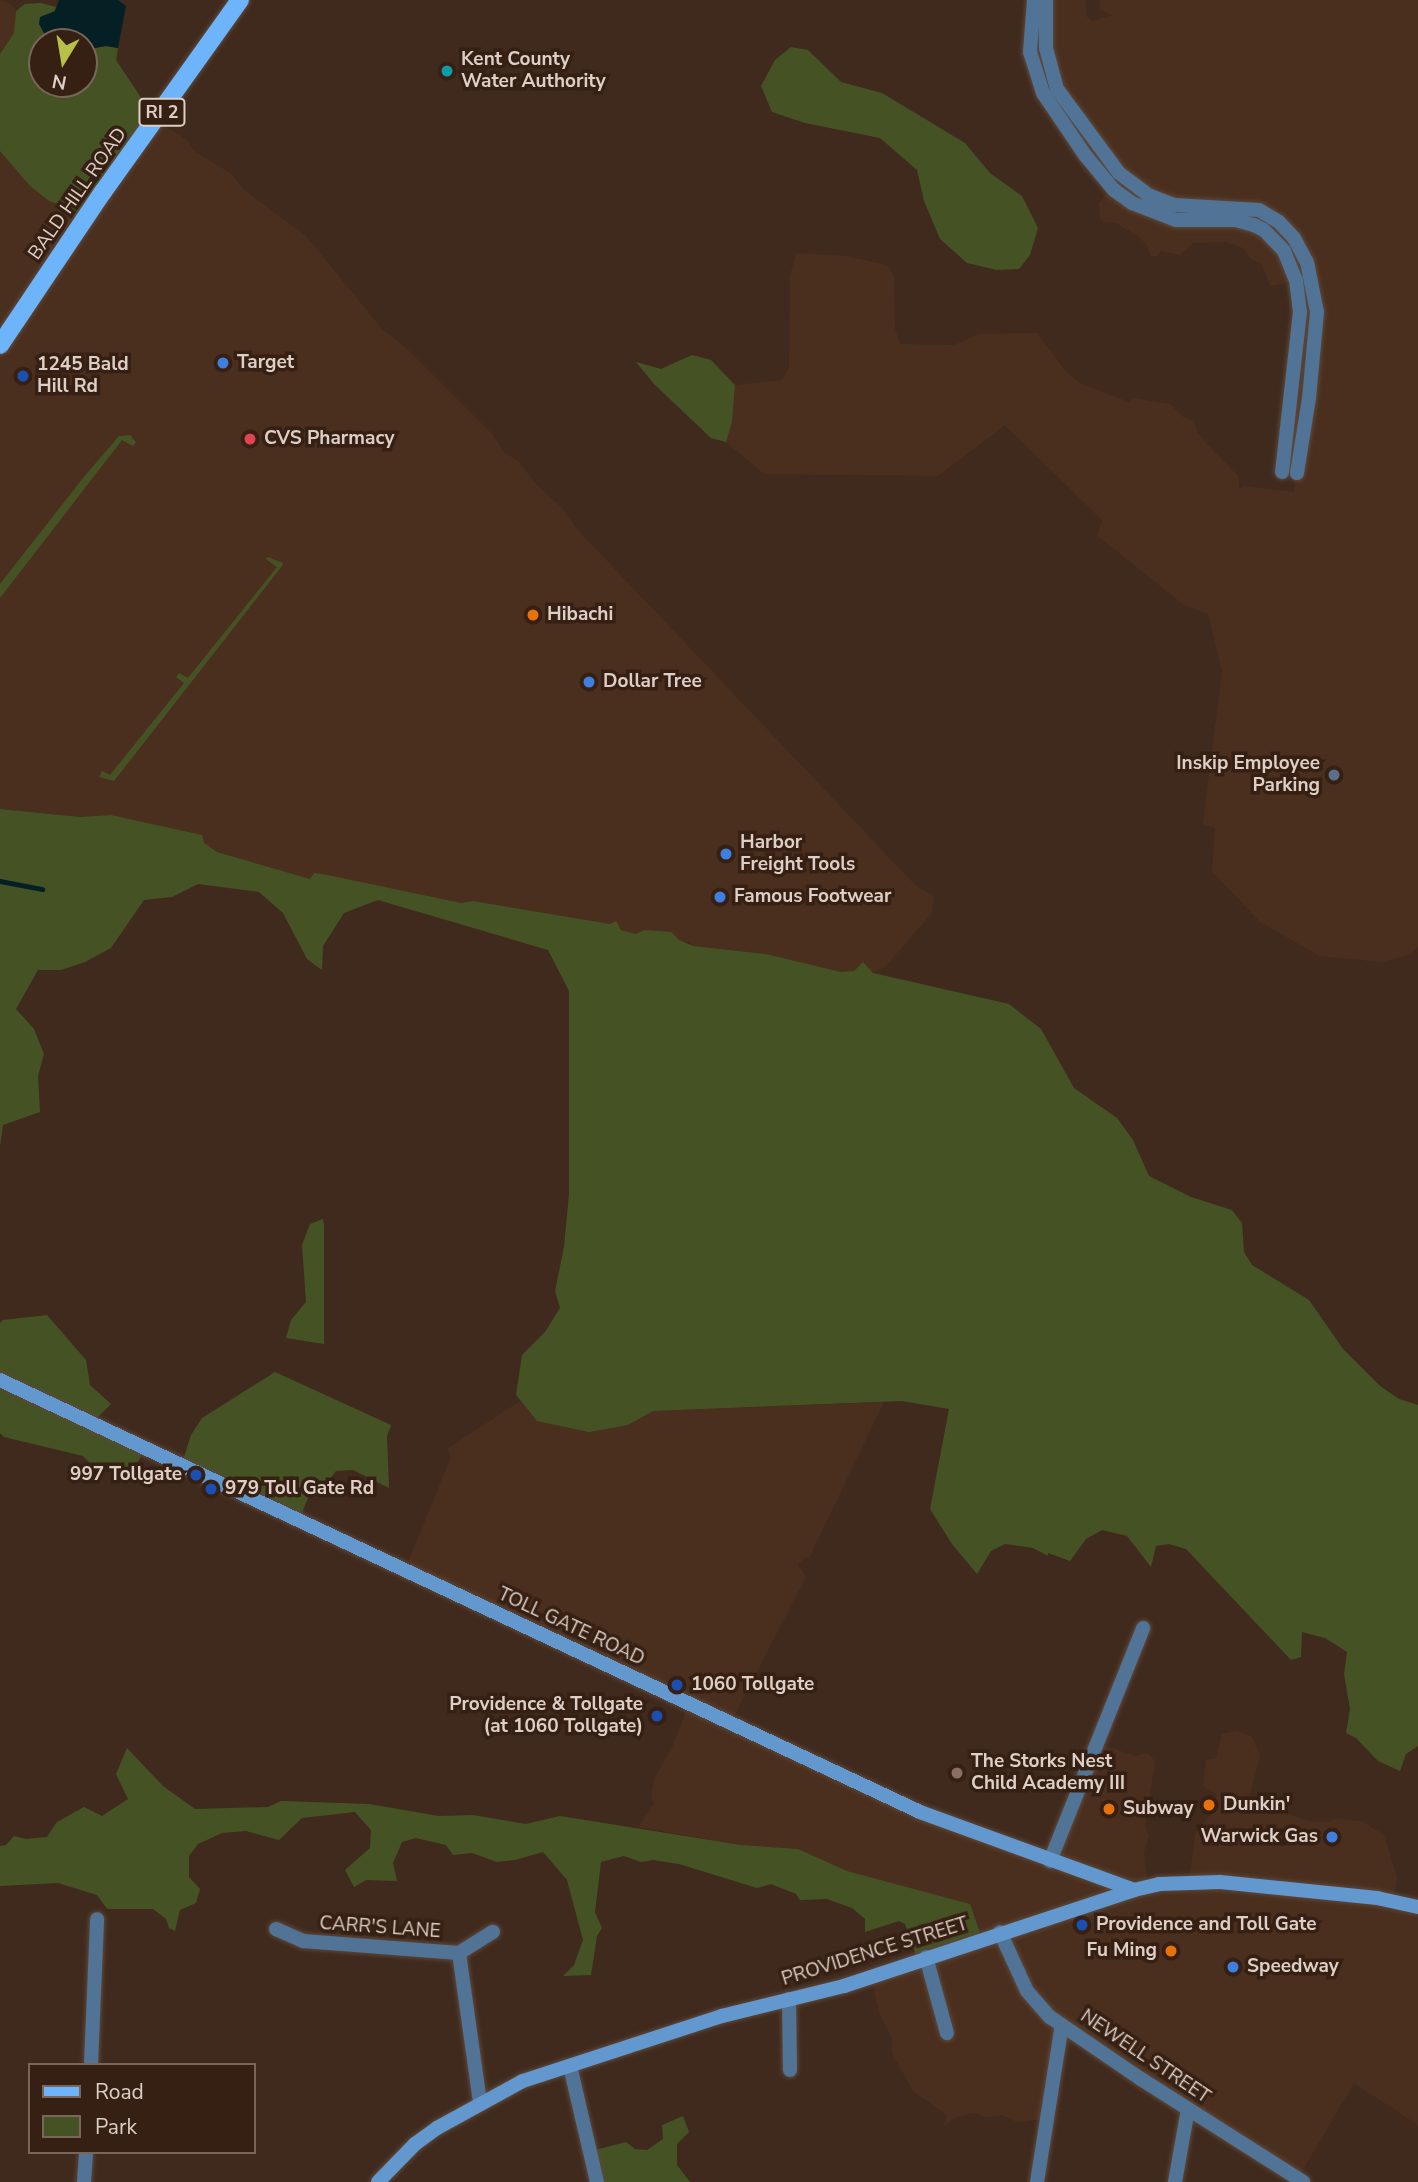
<!DOCTYPE html>
<style>
body{margin:0}
#map{position:relative;width:1418px;height:2182px;overflow:hidden;background:#402a1d;font-family:"Nunito Sans",sans-serif}
div>[style]{position:absolute}
[style*='--x']{left:calc(var(--x)*1px);top:calc(var(--y)*1px);width:calc(var(--w)*1px);rotate:calc(var(--a)*1deg)}
.built>*{inset:0;background:#4b2f1e}
.green>*{inset:0;background:#455324}
.water>*{inset:0;background:#042025}
.stream>*{height:4.5px;margin:-2.25px;padding:0 2.25px;transform-origin:2.25px;border-radius:2.25px;background:#042025}
.roads{filter:drop-shadow(0 0 2px #5c483b) drop-shadow(0 0 2px #5c483b)}
.minor>*{height:14px;margin:-7px;padding:0 7px;transform-origin:7px;border-radius:7px;background:#517395}
.secondary>*{height:14px;margin:-7px;padding:0 7px;transform-origin:7px;border-radius:7px;background:#6298ce}
.primary>*{height:18px;margin:-9px;padding:0 9px;transform-origin:9px;border-radius:9px;background:#6db4fb}
.dots>*{width:19px;height:19px;translate:-50% -50%;box-sizing:border-box;border:4px solid #362013;border-radius:50%}
span{translate:-50% -50%;white-space:nowrap;text-align:center;line-height:1.15;-webkit-text-stroke:7px #362013;paint-order:stroke}
.shield-label span{padding:2px 5px;background:#362013;border:2px solid;border-radius:5px;-webkit-text-stroke-width:0}
.shield-label{font-size:18px;color:#ddcec6;font-weight:700}
.poi-label{font-size:19px;color:#ddcec6;font-weight:700}
.left{translate:0 -50%;text-align:left}
.right{translate:-100% -50%;text-align:right}
.street-label{font-size:19px;color:#ddcec6}
.legend{position:absolute;left:28px;top:2063px;width:228px;height:91px;box-sizing:border-box;background:#362013;border:2px solid #79665b;margin:0;padding:9px 12px;list-style:none;font-size:21px;color:#ddcec6}
.legend li{display:flex;align-items:center;gap:14px;height:35px}
.legend b{width:35px;border:2px solid #79665b}
.north{position:absolute;left:28px;top:28px;width:70px;height:70px;box-sizing:border-box;background:#362013;border:2px solid #79665b;border-radius:50%;rotate:191deg;font-size:19px;font-weight:700;line-height:28px;text-align:center;color:#ddcec6}
.north::after{content:'';display:block;margin:auto;width:24px;height:32px;background:#b8c147;clip-path:polygon(50% 0,100% 100%,50% 72%,0 100%)}
</style>
<div id="map">
<div class="built">
<i style="clip-path:polygon(0 0,11px 4px,17px 12px,14px 33px,0 54px)"></i>
<i style="clip-path:polygon(1045px 0,1085px 0,1087px 17px,1092px 21px,1113px 15px,1100px 10px,1100px 0,1418px 0,1418px 947px,1411px 954px,1382px 962px,1320px 956px,1260px 922px,1212px 871px,1215px 828px,1203px 824px,1222px 671px,1208px 614px,1184px 605px,1097px 535px,1102px 520px,1005px 425px,938px 476px,764px 474px,726px 442px,732px 422px,735px 385px,782px 380px,789px 368px,790px 276px,796px 253px,846px 256px,887px 265px,894px 277px,895px 329px,900px 344px,954px 345px,979px 334px,1037px 333px,1062px 367px,1079px 383px,1129px 402px,1132px 398px,1170px 404px,1183px 417px,1195px 421px,1196px 430px,1206px 443px,1239px 477px,1239px 489px,1243px 486px,1294px 492px,1314px 354px,1309px 278px,1270px 286px,1262px 264px,1251px 259px,1243px 248px,1227px 242px,1193px 243px,1180px 255px,1161px 251px,1158px 256px,1150px 256px,1147px 245px,1138px 236px,1116px 223px,1104px 222px,1100px 219px,1099px 203px,1119px 177px,1054px 87px)"></i>
<i style="clip-path:polygon(156px 121px,187px 140px,194px 151px,230px 173px,244px 190px,306px 236px,382px 329px,404px 346px,491px 433px,504px 452px,519px 462px,535px 483px,562px 508px,576px 528px,916px 886px,934px 896px,932px 913px,885px 967px,873px 973px,863px 963px,854px 971px,841px 972px,766px 954px,693px 946px,689px 942px,636px 934px,621px 930px,615px 922px,610px 924px,473px 901px,461px 903px,328px 875px,314px 873px,310px 879px,217px 852px,203px 843px,202px 835px,111px 815px,80px 817px,0 809px,0 151px,30px 186px,49px 201px,70px 208px,79px 228px)"></i>
<i style="clip-path:polygon(520px 1401px,537px 1421px,628px 1425px,653px 1411px,884px 1402px,809px 1558px,805px 1557px,798px 1565px,806px 1577px,732px 1720px,860px 1784px,1047px 1857px,1103px 1745px,1135px 1756px,1147px 1753px,1155px 1761px,1145px 1827px,1149px 1835px,1144px 1852px,1147px 1884px,1189px 1882px,1195px 1834px,1209px 1817px,1217px 1795px,1203px 1786px,1206px 1760px,1216px 1758px,1222px 1734px,1236px 1731px,1252px 1737px,1260px 1756px,1248px 1802px,1313px 1822px,1329px 1822px,1334px 1819px,1362px 1821px,1384px 1835px,1397px 1877px,1393px 1904px,1418px 1909px,1418px 2125px,1354px 2083px,1298px 2178px,1068px 2031px,1043px 2119px,1017px 2122px,1002px 2115px,988px 2117px,973px 2113px,952px 2119px,943px 2128px,947px 2115px,913px 2091px,892px 2053px,892px 2038px,879px 2012px,870px 1974px,914px 1959px,970px 1904px,847px 1871px,798px 1849px,741px 1845px,639px 1827px,654px 1803px,651px 1796px,655px 1777px,672px 1748px,689px 1704px,407px 1565px,451px 1457px,447px 1449px)"></i>
</div>
<div class="green">
<i style="clip-path:polygon(41px 3px,56px 7px,45px 35px,56px 42px,42px 42px,42px 84px,84px 84px,84px 42px,61px 42px,69px 38px,84px 40px,89px 49px,106px 46px,118px 48px,116px 60px,150px 111px,79px 228px,70px 208px,49px 201px,30px 186px,0 151px,0 54px,14px 33px,16px 11px,25px 4px)"></i>
<i style="clip-path:polygon(791px 47px,808px 50px,841px 82px,882px 93px,965px 143px,990px 173px,1022px 196px,1038px 228px,1030px 255px,1019px 269px,997px 270px,967px 263px,940px 239px,924px 201px,917px 170px,880px 138px,805px 123px,772px 112px,761px 86px,775px 60px)"></i>
<i style="clip-path:polygon(692px 355px,711px 360px,735px 385px,732px 422px,726px 442px,711px 438px,654px 384px,636px 362px,661px 369px)"></i>
<i style="clip-path:polygon(130px 435px,136px 442px,133px 446px,122px 440px,0 598px,0 584px,83px 478px,119px 436px)"></i>
<i style="clip-path:polygon(268px 557px,283px 563px,282px 566px,114px 781px,99px 777px,102px 771px,110px 775px,184px 683px,176px 677px,179px 673px,188px 678px,277px 567px,266px 559px)"></i>
<i style="clip-path:polygon(0 809px,80px 817px,111px 815px,202px 835px,204px 843px,217px 852px,310px 879px,314px 873px,328px 875px,461px 903px,473px 901px,610px 924px,616px 921px,621px 930px,636px 934px,645px 930px,671px 932px,679px 940px,693px 946px,766px 954px,841px 972px,854px 971px,863px 962px,873px 973px,1009px 1004px,1041px 1029px,1074px 1088px,1117px 1118px,1133px 1140px,1149px 1176px,1191px 1197px,1232px 1210px,1242px 1223px,1244px 1252px,1252px 1265px,1309px 1300px,1343px 1349px,1380px 1386px,1399px 1399px,1418px 1405px,1418px 1746px,1406px 1754px,1400px 1771px,1378px 1761px,1356px 1738px,1346px 1733px,1350px 1709px,1344px 1674px,1347px 1652px,1325px 1638px,1302px 1632px,1301px 1657px,1291px 1660px,1186px 1549px,1169px 1544px,1156px 1546px,1151px 1567px,1127px 1536px,1102px 1530px,1086px 1539px,1070px 1561px,1048px 1553px,1048px 1556px,1033px 1548px,1005px 1544px,991px 1551px,977px 1574px,952px 1544px,930px 1509px,949px 1409px,902px 1401px,653px 1411px,628px 1425px,589px 1432px,537px 1421px,516px 1395px,522px 1355px,545px 1332px,560px 1308px,555px 1291px,564px 1247px,569px 1194px,569px 991px,548px 950px,378px 900px,344px 913px,323px 946px,322px 970px,307px 959px,283px 913px,259px 892px,198px 884px,172px 897px,144px 900px,111px 948px,85px 962px,61px 970px,38px 970px,16px 1009px,34px 1029px,44px 1054px,38px 1076px,40px 1112px,3px 1125px,0 1146px)"></i>
<i style="clip-path:polygon(323px 1219px,324px 1225px,324px 1344px,286px 1338px,291px 1320px,306px 1302px,302px 1245px,310px 1224px)"></i>
<i style="clip-path:polygon(47px 1315px,86px 1360px,90px 1385px,111px 1404px,94px 1421px,146px 1447px,131px 1475px,92px 1465px,83px 1456px,4px 1437px,0 1433px,0 1323px,3px 1320px)"></i>
<i style="clip-path:polygon(275px 1372px,391px 1425px,387px 1436px,389px 1488px,353px 1470px,336px 1471px,327px 1483px,318px 1486px,310px 1493px,300px 1518px,182px 1463px,191px 1435px,202px 1418px)"></i>
<i style="clip-path:polygon(127px 1748px,163px 1786px,195px 1809px,268px 1807px,281px 1801px,369px 1804px,439px 1816px,473px 1815px,526px 1824px,560px 1816px,741px 1845px,798px 1849px,847px 1871px,970px 1904px,981px 1936px,916px 1955px,905px 1924px,899px 1921px,865px 1932px,865px 1919px,852px 1908px,827px 1899px,800px 1900px,796px 1894px,771px 1884px,757px 1888px,679px 1864px,653px 1860px,641px 1862px,624px 1856px,601px 1862px,595px 1912px,602px 1928px,597px 1936px,591px 1975px,563px 1976px,574px 1965px,583px 1940px,567px 1880px,543px 1852px,515px 1860px,497px 1862px,472px 1853px,453px 1855px,446px 1845px,416px 1838px,402px 1842px,393px 1863px,397px 1881px,366px 1880px,354px 1887px,345px 1870px,370px 1848px,371px 1830px,355px 1812px,302px 1818px,279px 1840px,246px 1831px,222px 1833px,198px 1844px,189px 1856px,189px 1877px,200px 1889px,196px 1903px,180px 1910px,175px 1931px,169px 1928px,166px 1919px,153px 1909px,107px 1909px,97px 1895px,58px 1883px,0 1886px,0 1846px,6px 1845px,14px 1836px,26px 1839px,47px 1837px,57px 1822px,84px 1807px,102px 1816px,128px 1799px,116px 1774px)"></i>
<i style="clip-path:polygon(683px 2116px,689px 2132px,677px 2144px,677px 2165px,690px 2182px,596px 2182px,595px 2150px,626px 2142px,635px 2149px,647px 2150px,663px 2139px,662px 2125px)"></i>
</div>
<div class="water">
<i style="clip-path:polygon(59px 0,118px 0,126px 6px,118px 48px,106px 46px,89px 49px,84px 40px,69px 38px,56px 42px,45px 35px,39px 24px,40px 17px,55px 11px)"></i>
</div>
<div class="stream">
<i style="--x:0;--y:881;--w:43;--a:10.8"></i>
</div>
<div class="roads">
<div class="minor">
<i style="--x:1034;--y:0;--w:52;--a:94.4"></i>
<i style="--x:1030;--y:52;--w:43;--a:72.4"></i>
<i style="--x:1043;--y:93;--w:75;--a:55.9"></i>
<i style="--x:1085;--y:155;--w:45;--a:50.4"></i>
<i style="--x:1114;--y:190;--w:22;--a:36"></i>
<i style="--x:1132;--y:203;--w:47;--a:21.1"></i>
<i style="--x:1176;--y:220;--w:60;--a:0"></i>
<i style="--x:1236;--y:220;--w:19;--a:16"></i>
<i style="--x:1254;--y:225;--w:11;--a:27"></i>
<i style="--x:1264;--y:230;--w:29;--a:46"></i>
<i style="--x:1284;--y:251;--w:31;--a:68"></i>
<i style="--x:1296;--y:280;--w:32;--a:83"></i>
<i style="--x:1300;--y:312;--w:161;--a:96.4"></i>
<i style="--x:1046;--y:0;--w:48;--a:90"></i>
<i style="--x:1046;--y:48;--w:42;--a:75"></i>
<i style="--x:1057;--y:89;--w:104;--a:53.6"></i>
<i style="--x:1119;--y:173;--w:36;--a:37"></i>
<i style="--x:1148;--y:195;--w:28;--a:21"></i>
<i style="--x:1174;--y:205;--w:85;--a:3.4"></i>
<i style="--x:1259;--y:210;--w:23;--a:31"></i>
<i style="--x:1279;--y:222;--w:22;--a:47"></i>
<i style="--x:1294;--y:238;--w:27;--a:62"></i>
<i style="--x:1307;--y:262;--w:51;--a:78.7"></i>
<i style="--x:1317;--y:312;--w:86;--a:95.3"></i>
<i style="--x:1309;--y:398;--w:76;--a:99.1"></i>
<i style="--x:1050;--y:1861;--w:251;--a:-68.2"></i>
<i style="--x:276;--y:1929;--w:30;--a:24"></i>
<i style="--x:303;--y:1941;--w:156;--a:4.4"></i>
<i style="--x:1000;--y:1932;--w:65;--a:65.4"></i>
<i style="--x:1027;--y:1991;--w:35;--a:49"></i>
<i style="--x:1050;--y:2017;--w:110;--a:34.3"></i>
<i style="--x:1141;--y:2079;--w:192;--a:32.4"></i>
<i style="--x:459;--y:1953;--w:151;--a:82"></i>
<i style="--x:459;--y:1953;--w:40;--a:-32"></i>
<i style="--x:926;--y:1957;--w:79;--a:74.6"></i>
<i style="--x:789;--y:1999;--w:71;--a:89.2"></i>
<i style="--x:91;--y:2065;--w:146;--a:-87.6"></i>
<i style="--x:570;--y:2066;--w:119;--a:76.9"></i>
<i style="--x:84;--y:2182;--w:30;--a:-86"></i>
<i style="--x:1037;--y:2182;--w:159;--a:-81"></i>
<i style="--x:1175;--y:2182;--w:74;--a:-79.9"></i>
</div>
<div class="secondary">
<i style="--x:0;--y:1380;--w:1016;--a:25.15"></i>
<i style="--x:920;--y:1812;--w:228;--a:20"></i>
<i style="--x:378;--y:2182;--w:53;--a:-45.8"></i>
<i style="--x:415;--y:2144;--w:27;--a:-36"></i>
<i style="--x:437;--y:2128;--w:98;--a:-28.7"></i>
<i style="--x:523;--y:2081;--w:209;--a:-18.1"></i>
<i style="--x:722;--y:2016;--w:126;--a:-13.8"></i>
<i style="--x:844;--y:1986;--w:305;--a:-18.3"></i>
<i style="--x:1134;--y:1890;--w:26;--a:-13"></i>
<i style="--x:1159;--y:1884;--w:61;--a:-1.9"></i>
<i style="--x:1220;--y:1882;--w:158;--a:5.8"></i>
<i style="--x:1377;--y:1898;--w:42;--a:12.4"></i>
</div>
<div class="primary">
<i style="--x:0;--y:345;--w:184;--a:-56.1"></i>
<i style="--x:103;--y:192;--w:236;--a:-54.5"></i>
</div>
</div>
<div class="dots">
<i style="left:447px;top:71px;background:#0f9aa8"></i>
<i style="left:223px;top:363px;background:#3f7fe0"></i>
<i style="left:23px;top:376px;background:#1a4fb4"></i>
<i style="left:250px;top:439px;background:#e0444e"></i>
<i style="left:533px;top:615px;background:#e8710a"></i>
<i style="left:589px;top:682px;background:#3f7fe0"></i>
<i style="left:1334px;top:775px;background:#5c6f8a"></i>
<i style="left:726px;top:854px;background:#3f7fe0"></i>
<i style="left:720px;top:897px;background:#3f7fe0"></i>
<i style="left:196px;top:1475px;background:#1a4fb4"></i>
<i style="left:211px;top:1489px;background:#1a4fb4"></i>
<i style="left:677px;top:1685px;background:#1a4fb4"></i>
<i style="left:657px;top:1716px;background:#1a4fb4"></i>
<i style="left:957px;top:1773px;background:#8d6e63"></i>
<i style="left:1209px;top:1805px;background:#e8710a"></i>
<i style="left:1109px;top:1809px;background:#e8710a"></i>
<i style="left:1332px;top:1837px;background:#3f7fe0"></i>
<i style="left:1082px;top:1925px;background:#1a4fb4"></i>
<i style="left:1171px;top:1951px;background:#e8710a"></i>
<i style="left:1233px;top:1967px;background:#3f7fe0"></i>
</div>
<div class="shield-label">
<span style="left:162px;top:112px">RI 2</span>
</div>
<div class="poi-label">
<span class="left" style="left:461px;top:71px">Kent County<br>Water Authority</span>
<span class="left" style="left:237px;top:363px">Target</span>
<span class="left" style="left:37px;top:376px">1245 Bald<br>Hill Rd</span>
<span class="left" style="left:264px;top:439px">CVS Pharmacy</span>
<span class="left" style="left:547px;top:615px">Hibachi</span>
<span class="left" style="left:603px;top:682px">Dollar Tree</span>
<span class="right" style="left:1320px;top:775px">Inskip Employee<br>Parking</span>
<span class="left" style="left:740px;top:854px">Harbor<br>Freight Tools</span>
<span class="left" style="left:734px;top:897px">Famous Footwear</span>
<span class="right" style="left:182px;top:1475px">997 Tollgate</span>
<span class="left" style="left:225px;top:1489px">979 Toll Gate Rd</span>
<span class="left" style="left:691px;top:1685px">1060 Tollgate</span>
<span class="right" style="left:643px;top:1716px">Providence &amp; Tollgate<br>(at 1060 Tollgate)</span>
<span class="left" style="left:971px;top:1773px">The Storks Nest<br>Child Academy III</span>
<span class="left" style="left:1223px;top:1805px">Dunkin'</span>
<span class="left" style="left:1123px;top:1809px">Subway</span>
<span class="right" style="left:1318px;top:1837px">Warwick Gas</span>
<span class="left" style="left:1096px;top:1925px">Providence and Toll Gate</span>
<span class="right" style="left:1157px;top:1951px">Fu Ming</span>
<span class="left" style="left:1247px;top:1967px">Speedway</span>
</div>
<div class="street-label">
<span style="left:78px;top:194px;rotate:-55deg">BALD HILL ROAD</span>
<span style="left:571px;top:1627px;rotate:25deg">TOLL GATE ROAD</span>
<span style="left:380px;top:1928px;rotate:4deg">CARR'S LANE</span>
<span style="left:875px;top:1952px;rotate:-17deg">PROVIDENCE STREET</span>
<span style="left:1145px;top:2057px;rotate:34deg">NEWELL STREET</span>
</div>
<ul class="legend">
<li><b style="height:9px;background:#6db4fb"></b>Road</li>
<li><b style="height:19px;background:#455324"></b>Park</li>
</ul>
<div class="north">N</div>
</div>
